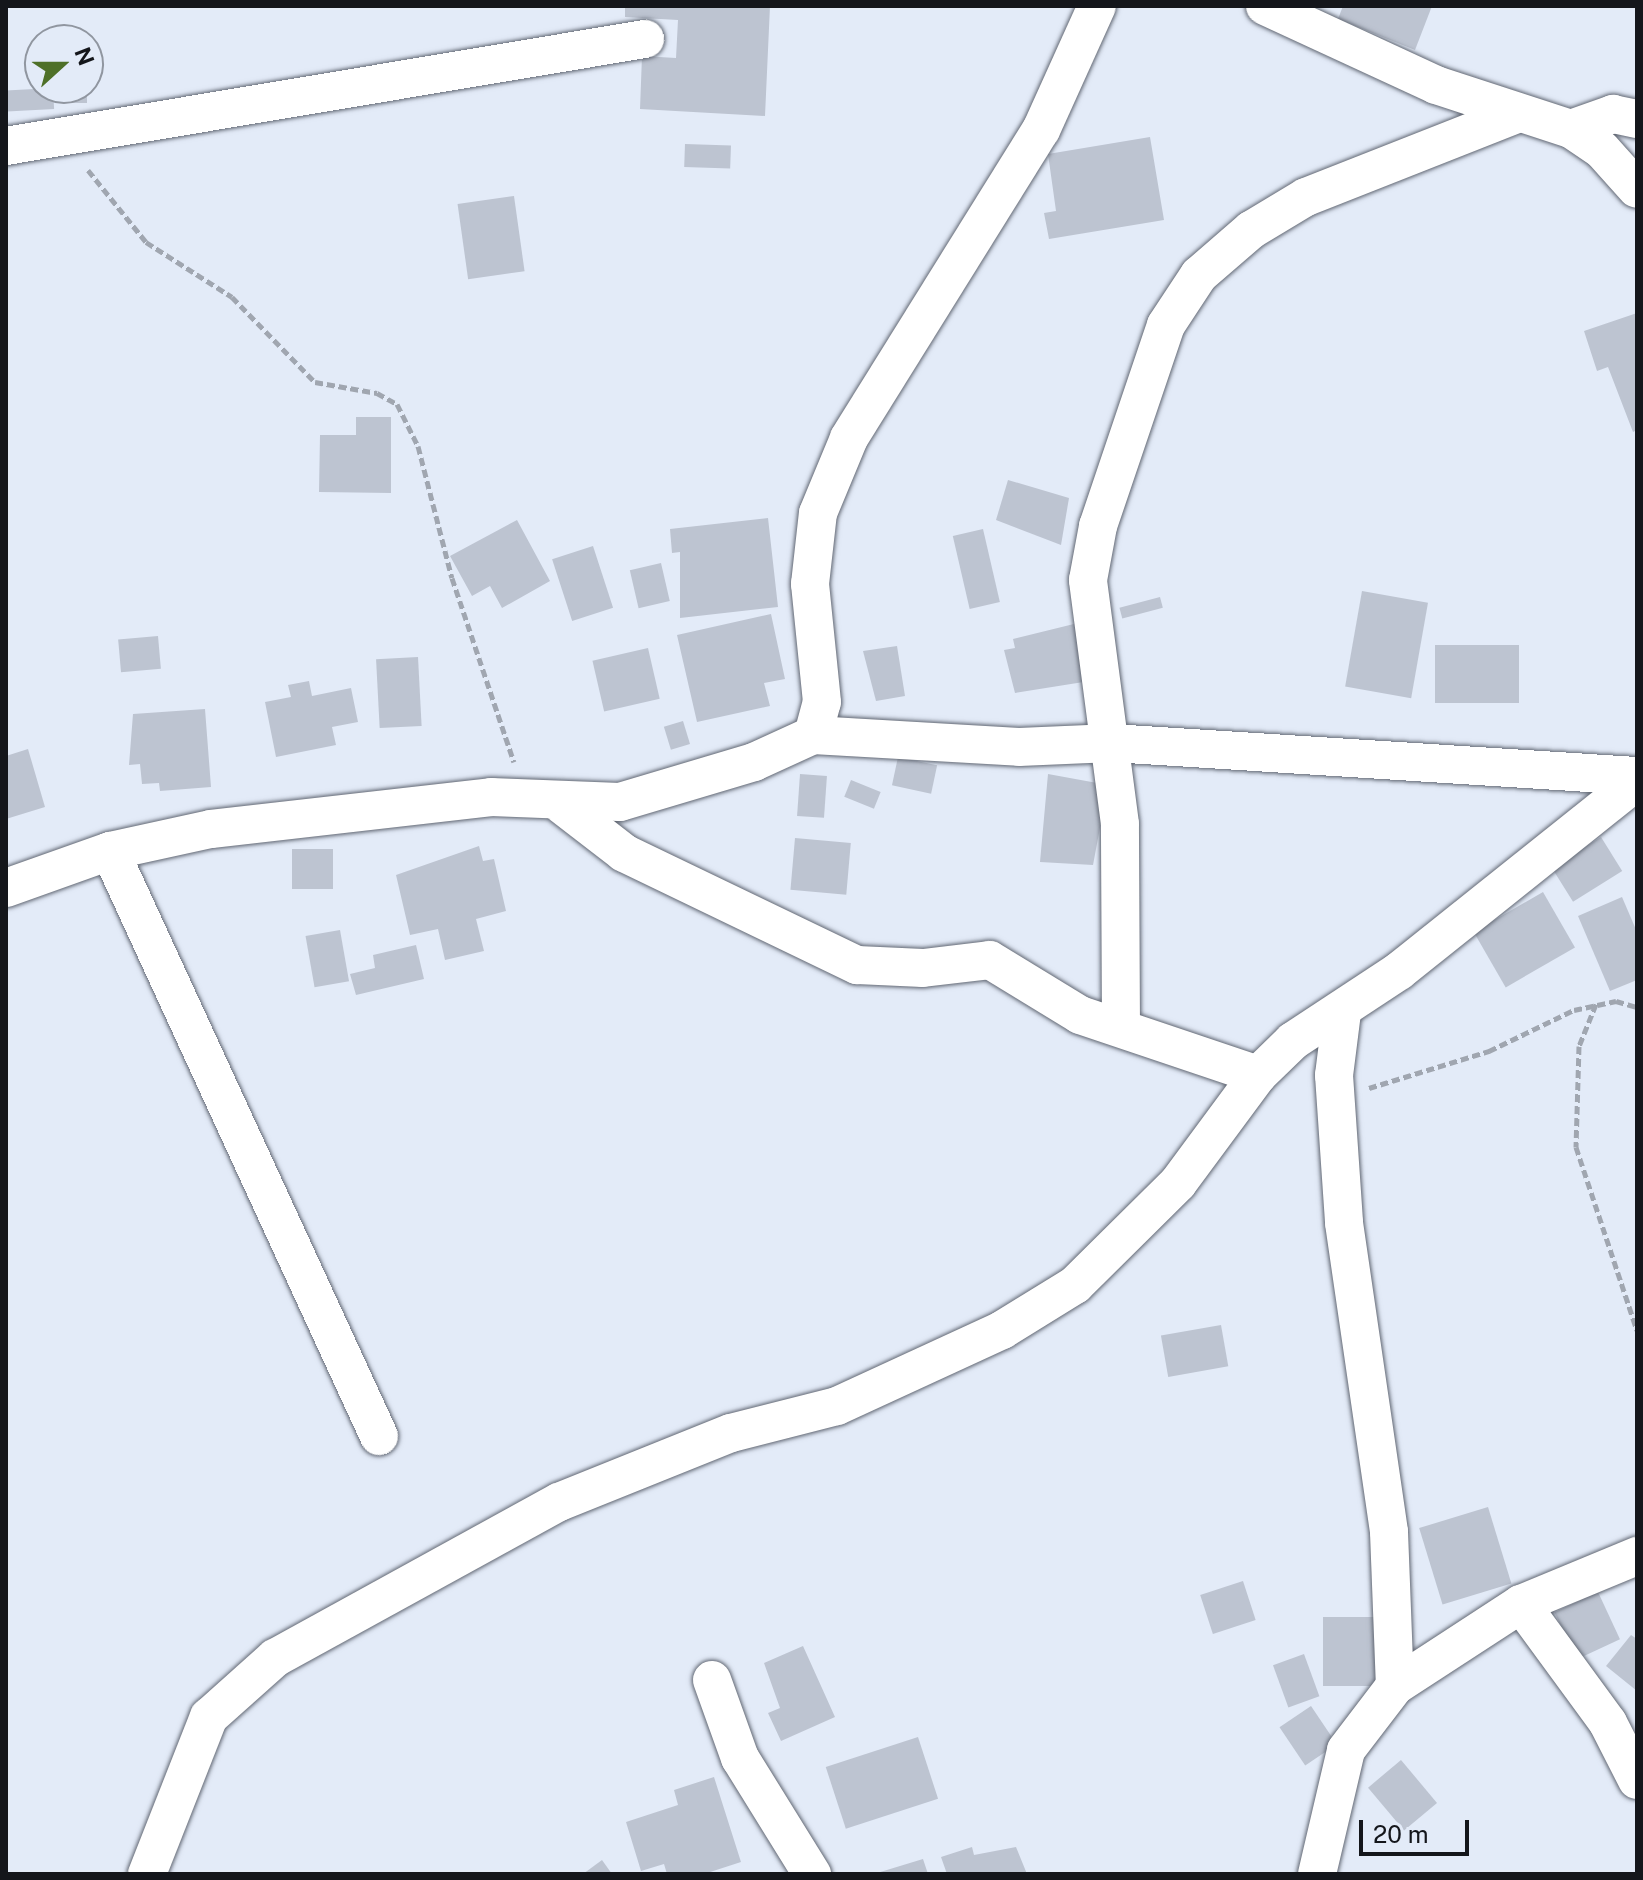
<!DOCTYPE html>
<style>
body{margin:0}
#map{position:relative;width:1643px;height:1880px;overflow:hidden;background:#e3ebf8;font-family:"Public Sans",sans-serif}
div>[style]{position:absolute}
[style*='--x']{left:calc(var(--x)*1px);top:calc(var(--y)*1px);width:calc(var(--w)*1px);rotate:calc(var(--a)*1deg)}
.building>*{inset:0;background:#bdc4d1;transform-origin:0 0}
.path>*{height:5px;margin-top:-2.5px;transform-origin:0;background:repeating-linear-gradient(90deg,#a0a6b0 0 8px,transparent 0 12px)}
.roads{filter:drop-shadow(0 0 2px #616773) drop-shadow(0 0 2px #616773)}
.street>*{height:38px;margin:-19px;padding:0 19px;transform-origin:19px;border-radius:19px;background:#fff}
span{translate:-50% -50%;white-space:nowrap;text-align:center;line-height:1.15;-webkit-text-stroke:6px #e3ebf8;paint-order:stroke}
.frame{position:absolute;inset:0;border:8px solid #14161b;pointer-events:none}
.north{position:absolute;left:24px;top:24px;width:80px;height:80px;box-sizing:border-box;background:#e3ebf8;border:2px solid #9096a0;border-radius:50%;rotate:69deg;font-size:22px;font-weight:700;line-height:32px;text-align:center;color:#14161b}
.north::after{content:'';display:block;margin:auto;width:28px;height:36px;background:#4e7028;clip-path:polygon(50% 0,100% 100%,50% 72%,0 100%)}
.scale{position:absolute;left:1359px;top:1820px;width:110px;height:36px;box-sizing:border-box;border:4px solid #14161b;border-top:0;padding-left:10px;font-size:24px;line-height:28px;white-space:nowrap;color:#14161b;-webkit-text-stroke:6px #e3ebf8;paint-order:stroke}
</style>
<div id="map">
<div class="building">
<i style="clip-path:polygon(625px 6px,770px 6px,765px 116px,640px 109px,642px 56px,676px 58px,678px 20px,625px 17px)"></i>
<i style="clip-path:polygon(1343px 6px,1432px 6px,1415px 50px,1338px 19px)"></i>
<i style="left:53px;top:88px;width:21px;height:47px;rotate:87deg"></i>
<i style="left:60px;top:88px;width:27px;height:15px"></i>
<i style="clip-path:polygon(1150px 137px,1164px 220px,1049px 239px,1044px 213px,1056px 211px,1048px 154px)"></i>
<i style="left:685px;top:144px;width:46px;height:23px;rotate:2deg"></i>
<i style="left:514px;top:196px;width:76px;height:57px;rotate:82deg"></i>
<i style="clip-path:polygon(1637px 313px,1637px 430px,1633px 432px,1608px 367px,1597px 371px,1584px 331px)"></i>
<i style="clip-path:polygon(356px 417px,391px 417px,391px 493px,319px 492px,320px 435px,356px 435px)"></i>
<i style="clip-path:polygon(1008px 480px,1069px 498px,1061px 545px,996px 520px)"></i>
<i style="clip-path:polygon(768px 518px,778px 607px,680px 618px,680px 552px,672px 553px,670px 529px)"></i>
<i style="clip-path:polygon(517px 520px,550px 581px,502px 608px,490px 586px,472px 596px,450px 556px)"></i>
<i style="left:983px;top:529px;width:75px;height:31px;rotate:77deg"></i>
<i style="left:593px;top:546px;width:65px;height:43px;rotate:72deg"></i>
<i style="left:661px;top:563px;width:39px;height:32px;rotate:77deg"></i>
<i style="left:1362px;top:591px;width:67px;height:97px;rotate:10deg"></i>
<i style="left:1160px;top:597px;width:11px;height:42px;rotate:75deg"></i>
<i style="clip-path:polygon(771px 614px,785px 679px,764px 683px,770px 706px,697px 722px,677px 635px)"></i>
<i style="clip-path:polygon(1082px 622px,1096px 680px,1015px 693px,1004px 650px,1015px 648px,1013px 639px)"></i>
<i style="left:158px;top:636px;width:33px;height:40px;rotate:85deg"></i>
<i style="left:1435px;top:645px;width:84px;height:58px"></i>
<i style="clip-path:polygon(897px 646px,905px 696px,876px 701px,863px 651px)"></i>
<i style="left:648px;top:648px;width:52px;height:57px;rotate:77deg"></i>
<i style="left:418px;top:657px;width:69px;height:42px;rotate:87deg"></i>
<i style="clip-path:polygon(309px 681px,312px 696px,351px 688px,358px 722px,332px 727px,336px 745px,276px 757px,265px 702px,291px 697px,288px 685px)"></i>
<i style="clip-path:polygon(205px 709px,211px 787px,160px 791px,159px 783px,142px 784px,140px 764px,129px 765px,133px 714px)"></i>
<i style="left:683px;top:721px;width:24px;height:20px;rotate:73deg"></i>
<i style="clip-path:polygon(28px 749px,45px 807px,6px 819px,6px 756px)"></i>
<i style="left:898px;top:757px;width:40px;height:29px;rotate:12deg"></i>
<i style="left:800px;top:774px;width:27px;height:42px;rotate:4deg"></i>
<i style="clip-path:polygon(1048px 774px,1108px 785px,1093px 865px,1040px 862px)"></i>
<i style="left:851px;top:780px;width:32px;height:18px;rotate:22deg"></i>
<i style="left:1601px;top:837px;width:40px;height:58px;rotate:58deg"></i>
<i style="left:795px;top:838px;width:56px;height:52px;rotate:5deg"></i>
<i style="clip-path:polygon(479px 846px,483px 861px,494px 859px,506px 911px,476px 919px,484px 951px,445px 960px,438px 929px,410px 935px,396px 875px)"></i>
<i style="left:292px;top:849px;width:41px;height:40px"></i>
<i style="left:1543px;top:892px;width:64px;height:80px;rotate:60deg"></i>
<i style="clip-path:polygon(1622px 897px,1637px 932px,1637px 980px,1610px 991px,1578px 916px)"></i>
<i style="left:340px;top:930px;width:52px;height:35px;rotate:80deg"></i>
<i style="clip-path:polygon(416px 945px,424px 979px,356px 995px,350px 974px,375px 968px,373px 955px)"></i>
<i style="left:1221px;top:1325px;width:42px;height:61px;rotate:80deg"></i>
<i style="left:1488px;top:1507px;width:80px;height:72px;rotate:73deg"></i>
<i style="left:1243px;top:1581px;width:41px;height:45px;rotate:72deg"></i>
<i style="left:1598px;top:1592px;width:52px;height:48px;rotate:65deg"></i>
<i style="left:1323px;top:1617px;width:56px;height:69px"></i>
<i style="clip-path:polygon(1631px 1635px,1637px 1639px,1637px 1691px,1606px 1666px)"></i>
<i style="clip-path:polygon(803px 1646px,835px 1717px,781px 1741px,768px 1713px,780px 1708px,764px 1663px)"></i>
<i style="left:1304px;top:1654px;width:45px;height:33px;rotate:70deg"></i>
<i style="left:1311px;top:1706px;width:46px;height:38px;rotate:56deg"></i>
<i style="left:918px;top:1737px;width:65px;height:97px;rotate:72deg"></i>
<i style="left:1401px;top:1760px;width:56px;height:43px;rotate:50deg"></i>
<i style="clip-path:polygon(714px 1777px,741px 1862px,704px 1874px,667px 1874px,664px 1864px,641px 1871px,626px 1822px,678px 1805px,674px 1790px)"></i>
<i style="clip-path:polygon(972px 1847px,974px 1855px,1016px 1847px,1027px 1874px,947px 1874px,941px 1857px)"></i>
<i style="clip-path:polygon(923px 1859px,928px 1874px,877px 1874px,877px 1873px)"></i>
<i style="clip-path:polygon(602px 1860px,612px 1874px,583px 1874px)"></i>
</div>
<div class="path">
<i style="--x:88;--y:170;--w:92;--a:51.1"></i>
<i style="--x:146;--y:242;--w:102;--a:32.6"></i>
<i style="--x:232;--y:297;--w:119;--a:45.7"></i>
<i style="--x:315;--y:382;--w:63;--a:10.1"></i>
<i style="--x:377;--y:393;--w:23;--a:29"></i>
<i style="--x:397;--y:404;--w:47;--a:63.4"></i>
<i style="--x:418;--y:446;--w:136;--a:75.6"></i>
<i style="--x:452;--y:578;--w:194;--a:71.4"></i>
<i style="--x:1596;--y:1004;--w:45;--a:112"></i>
<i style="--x:1579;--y:1046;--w:101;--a:91.7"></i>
<i style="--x:1576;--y:1147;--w:193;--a:71.6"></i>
<i style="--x:1369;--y:1088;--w:126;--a:-17.1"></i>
<i style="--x:1489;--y:1051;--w:94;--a:-25.8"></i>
<i style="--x:1574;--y:1010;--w:43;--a:-12.1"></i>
<i style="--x:1616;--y:1001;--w:22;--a:16"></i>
</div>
<div class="roads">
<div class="street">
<i style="--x:1265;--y:6;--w:188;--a:24.8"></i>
<i style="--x:1436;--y:85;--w:142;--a:18.1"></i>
<i style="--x:1571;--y:129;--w:37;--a:34"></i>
<i style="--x:1602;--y:150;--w:52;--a:48.1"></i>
<i style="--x:1571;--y:129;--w:45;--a:-19.7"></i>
<i style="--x:1613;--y:114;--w:25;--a:12"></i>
<i style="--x:6;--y:146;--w:648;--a:-9.51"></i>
<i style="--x:813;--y:735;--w:206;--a:3.3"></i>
<i style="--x:1019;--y:747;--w:93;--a:-2.5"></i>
<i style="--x:1112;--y:743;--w:526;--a:3.6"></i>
<i style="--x:562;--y:805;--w:78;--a:37.7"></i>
<i style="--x:624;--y:853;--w:259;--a:25.7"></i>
<i style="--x:857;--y:965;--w:66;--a:2.6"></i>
<i style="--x:923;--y:968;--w:67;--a:-6.8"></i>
<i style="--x:990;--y:960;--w:105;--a:31.4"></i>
<i style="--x:1080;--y:1015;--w:188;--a:18.6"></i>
<i style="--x:110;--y:851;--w:644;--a:65.31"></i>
<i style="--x:6;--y:888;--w:110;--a:-19.6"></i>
<i style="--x:110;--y:851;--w:103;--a:-12.3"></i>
<i style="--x:211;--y:829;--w:282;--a:-6.5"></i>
<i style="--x:491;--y:797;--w:129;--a:2.2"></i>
<i style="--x:620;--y:802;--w:140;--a:-16.6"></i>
<i style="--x:754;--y:762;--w:65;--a:-24.6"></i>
<i style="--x:813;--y:735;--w:34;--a:-75"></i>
<i style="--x:822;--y:702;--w:119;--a:-95.8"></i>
<i style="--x:810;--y:584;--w:71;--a:-83.6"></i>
<i style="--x:818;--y:513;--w:81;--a:-67.5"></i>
<i style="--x:849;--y:438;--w:363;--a:-58.1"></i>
<i style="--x:1041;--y:130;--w:136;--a:-65.7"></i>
<i style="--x:1342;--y:1012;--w:64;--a:97.2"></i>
<i style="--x:1334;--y:1075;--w:148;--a:86.1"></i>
<i style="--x:1344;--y:1223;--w:312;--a:81.7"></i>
<i style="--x:1389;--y:1532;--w:154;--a:87.8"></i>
<i style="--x:1121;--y:1028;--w:204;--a:-90.3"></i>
<i style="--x:1120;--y:824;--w:246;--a:-97.5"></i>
<i style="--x:1088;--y:580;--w:55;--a:-79.5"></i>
<i style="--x:1098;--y:526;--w:212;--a:-71.3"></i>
<i style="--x:1166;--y:325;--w:60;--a:-56.6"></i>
<i style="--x:1199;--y:275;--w:69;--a:-40.9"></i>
<i style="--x:1251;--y:230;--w:64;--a:-31"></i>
<i style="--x:1306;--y:197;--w:227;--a:-21.5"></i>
<i style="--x:1521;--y:1604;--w:147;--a:53.8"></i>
<i style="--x:1608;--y:1723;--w:64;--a:63"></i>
<i style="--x:712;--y:1680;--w:83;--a:70.3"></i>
<i style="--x:740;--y:1758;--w:137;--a:58.2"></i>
<i style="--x:147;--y:1874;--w:169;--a:-68.5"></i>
<i style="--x:209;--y:1717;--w:89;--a:-41.8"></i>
<i style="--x:275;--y:1658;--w:324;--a:-28.8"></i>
<i style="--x:559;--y:1502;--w:185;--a:-21.9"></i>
<i style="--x:731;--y:1433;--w:109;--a:-14.3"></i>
<i style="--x:837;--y:1406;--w:182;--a:-24.7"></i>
<i style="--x:1002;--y:1330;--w:86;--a:-31.7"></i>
<i style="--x:1075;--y:1285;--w:145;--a:-44.7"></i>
<i style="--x:1178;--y:1183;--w:134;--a:-53.5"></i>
<i style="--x:1258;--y:1075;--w:49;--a:-44.2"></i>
<i style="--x:1293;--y:1041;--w:127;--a:-33.4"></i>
<i style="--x:1399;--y:971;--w:305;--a:-38.6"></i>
<i style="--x:1317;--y:1874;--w:127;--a:-76.8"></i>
<i style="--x:1346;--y:1750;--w:81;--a:-52.6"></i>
<i style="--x:1395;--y:1686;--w:150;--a:-33.1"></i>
<i style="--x:1521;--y:1604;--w:126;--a:-22.5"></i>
</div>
</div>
<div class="frame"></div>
<div class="north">N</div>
<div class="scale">20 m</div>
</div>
